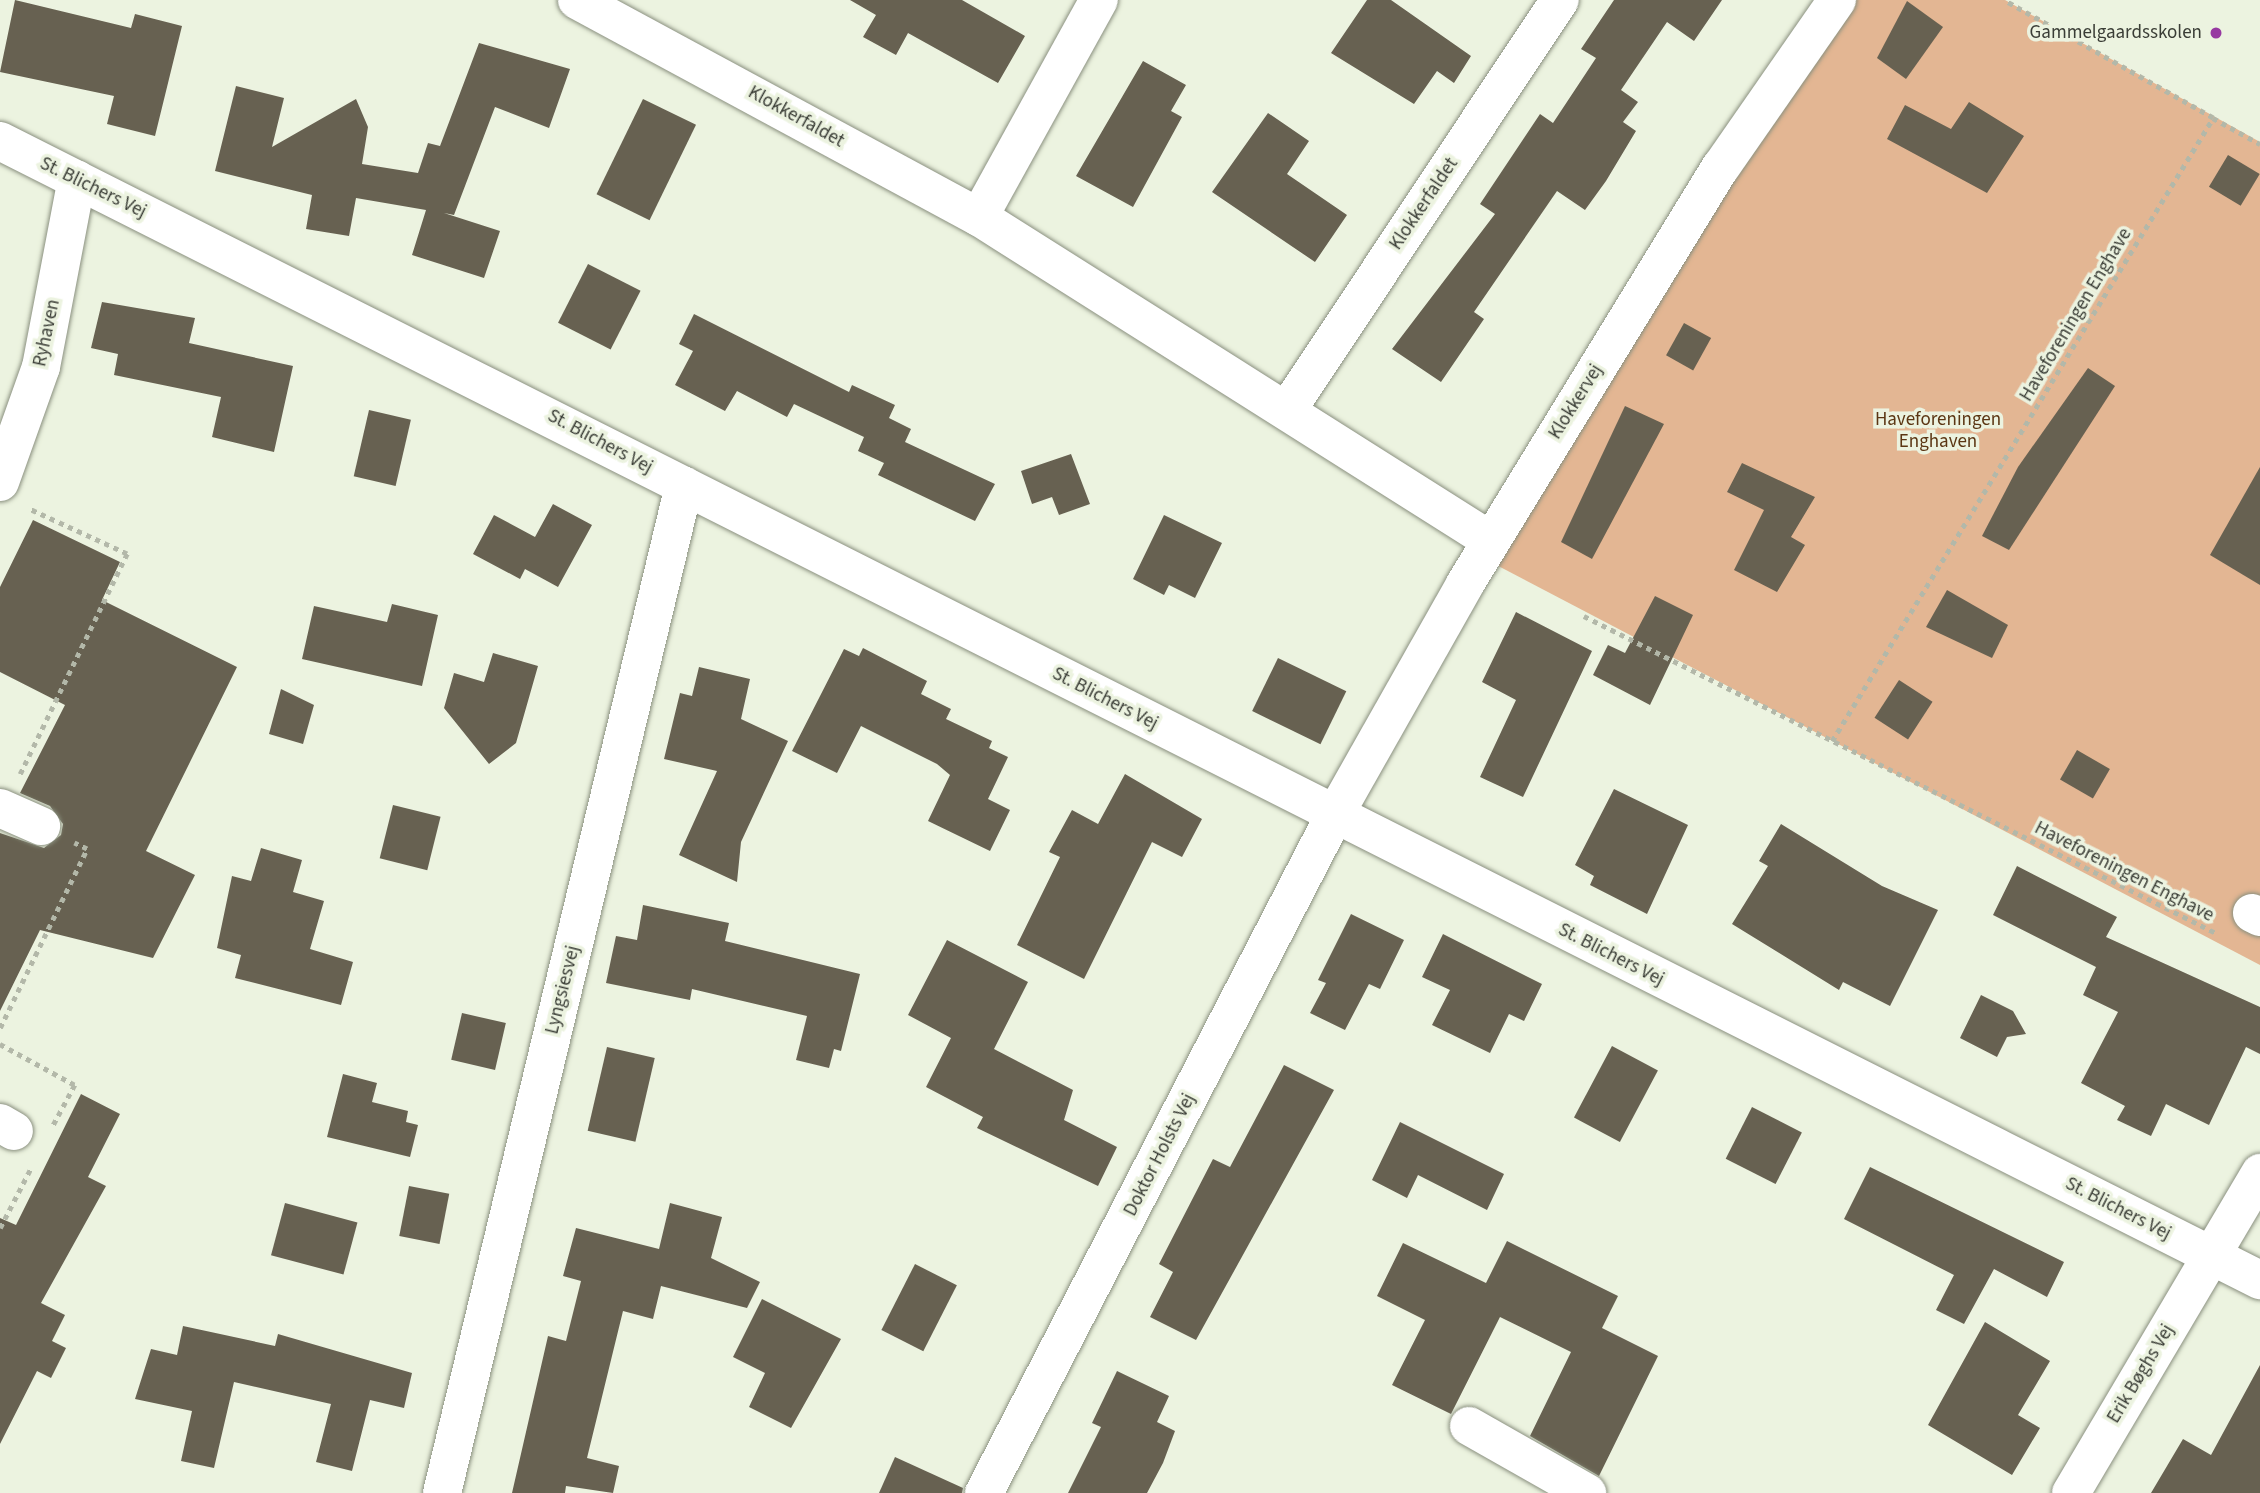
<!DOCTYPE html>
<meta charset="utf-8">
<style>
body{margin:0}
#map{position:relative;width:2260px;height:1493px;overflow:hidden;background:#ecf3e0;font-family:"Source Sans 3",sans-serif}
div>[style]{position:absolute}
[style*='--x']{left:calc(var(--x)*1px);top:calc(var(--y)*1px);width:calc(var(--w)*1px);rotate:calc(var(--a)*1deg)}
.green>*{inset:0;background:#e3b693}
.building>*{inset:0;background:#676151;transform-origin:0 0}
.path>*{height:4.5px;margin-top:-2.25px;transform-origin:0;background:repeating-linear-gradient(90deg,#b3b8a9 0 5px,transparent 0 10px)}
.roads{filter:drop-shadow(0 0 2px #8a907f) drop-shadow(0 0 2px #8a907f)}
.minor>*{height:38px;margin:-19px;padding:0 19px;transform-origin:19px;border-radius:19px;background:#fff}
.dots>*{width:19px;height:19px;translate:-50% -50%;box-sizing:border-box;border:4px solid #ecf3e0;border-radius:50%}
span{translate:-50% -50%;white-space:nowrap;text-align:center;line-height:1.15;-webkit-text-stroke:7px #ecf3e0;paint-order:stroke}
.poi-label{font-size:19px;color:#3a3d36}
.right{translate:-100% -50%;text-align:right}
.street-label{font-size:19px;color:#3a3d36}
.park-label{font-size:19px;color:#5b3613}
</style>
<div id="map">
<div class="green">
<i style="clip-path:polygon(1839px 0,2005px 0,2260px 142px,2260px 965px,1483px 558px)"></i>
</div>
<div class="building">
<i style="clip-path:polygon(15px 0,131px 28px,135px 14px,182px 26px,155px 136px,107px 124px,114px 96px,0 72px)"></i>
<i style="clip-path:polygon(850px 0,962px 0,1025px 36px,998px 83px,908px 33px,896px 55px,863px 37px,876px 15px)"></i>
<i style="clip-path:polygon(1367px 0,1391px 0,1471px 56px,1454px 83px,1437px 71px,1414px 104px,1331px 53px)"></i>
<i style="clip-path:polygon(1614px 0,1722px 0,1694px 41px,1667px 22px,1621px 90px,1638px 102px,1623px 122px,1636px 131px,1606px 181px,1585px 210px,1557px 191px,1474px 312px,1484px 319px,1441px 382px,1392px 349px,1495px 214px,1480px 204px,1540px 114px,1553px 123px,1596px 58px,1581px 49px)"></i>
<i style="clip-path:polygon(1907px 1px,1943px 27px,1906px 79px,1877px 58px)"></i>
<i style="clip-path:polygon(479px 43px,570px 69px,549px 128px,495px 107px,454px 215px,444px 213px,500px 231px,484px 278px,412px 255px,426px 210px,356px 198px,349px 236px,306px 229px,312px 195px,215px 171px,236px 86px,284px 98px,272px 147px,356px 99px,368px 127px,362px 164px,418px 173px,428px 143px,440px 146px)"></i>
<i style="clip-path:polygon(1143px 61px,1186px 85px,1171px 111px,1182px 117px,1133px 207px,1076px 176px)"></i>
<i style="left:643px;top:99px;width:59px;height:106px;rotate:26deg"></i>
<i style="clip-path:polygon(1969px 102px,2024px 136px,1987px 193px,1887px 139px,1905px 105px,1951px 129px)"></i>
<i style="clip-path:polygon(1268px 113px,1309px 141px,1287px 174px,1347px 215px,1315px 262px,1212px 192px)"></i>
<i style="left:2228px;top:155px;width:37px;height:37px;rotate:31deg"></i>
<i style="left:588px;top:264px;width:59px;height:66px;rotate:27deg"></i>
<i style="clip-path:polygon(102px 302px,195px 318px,189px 343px,293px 366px,274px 452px,212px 437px,221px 397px,114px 375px,118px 354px,91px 348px)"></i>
<i style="clip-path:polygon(694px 314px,849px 392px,852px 385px,895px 405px,889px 418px,911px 429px,905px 442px,995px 484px,975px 521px,878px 475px,884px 463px,858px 451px,864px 437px,794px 404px,787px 417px,737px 391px,725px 411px,675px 385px,693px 351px,679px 344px)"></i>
<i style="left:1684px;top:323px;width:31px;height:37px;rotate:29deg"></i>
<i style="clip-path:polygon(2088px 368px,2115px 386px,2009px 550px,1982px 536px,2018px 467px)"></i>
<i style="clip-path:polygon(1625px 406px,1664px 424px,1592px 559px,1561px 542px)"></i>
<i style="left:369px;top:410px;width:43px;height:68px;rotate:13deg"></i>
<i style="clip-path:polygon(1071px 454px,1090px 504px,1059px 515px,1052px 497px,1032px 504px,1021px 471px)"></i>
<i style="clip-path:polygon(1742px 463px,1815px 497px,1791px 537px,1805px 545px,1777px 592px,1734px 570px,1764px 510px,1727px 492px)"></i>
<i style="clip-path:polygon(2260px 467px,2260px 585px,2210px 555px)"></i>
<i style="clip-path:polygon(553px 504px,592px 525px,558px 587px,525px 569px,520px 579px,473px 554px,494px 515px,535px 537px)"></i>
<i style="clip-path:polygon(1164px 515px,1222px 543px,1195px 598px,1169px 585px,1164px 595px,1133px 579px)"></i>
<i style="clip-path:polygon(33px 520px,120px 562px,102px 600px,237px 667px,146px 851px,195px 875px,153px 958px,40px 930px,0 1011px,0 833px,44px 848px,61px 835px,63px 824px,50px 806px,20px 793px,65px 705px,0 672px,0 587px)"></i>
<i style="clip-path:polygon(1947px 590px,2008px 625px,1992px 658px,1926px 627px)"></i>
<i style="clip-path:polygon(1655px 596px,1693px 615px,1650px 705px,1593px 675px,1608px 645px,1625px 653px)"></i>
<i style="clip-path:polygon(392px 604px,438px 615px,422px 686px,302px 659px,314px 606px,387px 622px)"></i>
<i style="clip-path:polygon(1516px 612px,1592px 651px,1523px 797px,1480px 777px,1516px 700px,1482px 682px)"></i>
<i style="clip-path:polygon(863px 648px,927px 681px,921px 694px,951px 709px,946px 719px,992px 741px,989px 748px,1008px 757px,988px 799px,1010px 810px,990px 851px,928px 821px,950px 775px,937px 764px,861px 726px,837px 773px,792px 751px,844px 649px,859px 656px)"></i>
<i style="clip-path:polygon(493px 653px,538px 666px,516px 743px,489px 764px,444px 708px,454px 673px,484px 682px)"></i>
<i style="left:1278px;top:658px;width:76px;height:59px;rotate:26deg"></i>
<i style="clip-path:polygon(699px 667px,750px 679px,741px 719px,788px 741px,741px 842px,737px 882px,679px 855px,717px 771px,664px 759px,680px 693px,692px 696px)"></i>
<i style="left:1899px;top:680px;width:40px;height:45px;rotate:33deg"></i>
<i style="clip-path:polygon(281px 689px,314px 705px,303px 744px,269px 734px)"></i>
<i style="left:2077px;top:750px;width:38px;height:34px;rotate:30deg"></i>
<i style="clip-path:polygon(1125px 774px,1202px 819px,1182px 857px,1152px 842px,1084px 979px,1017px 945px,1060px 857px,1049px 852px,1072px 810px,1098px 824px)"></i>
<i style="clip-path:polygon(1614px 789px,1688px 825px,1647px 914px,1590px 885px,1594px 876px,1575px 865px)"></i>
<i style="left:393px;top:805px;width:49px;height:55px;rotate:14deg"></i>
<i style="clip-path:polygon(1781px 824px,1882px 886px,1938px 910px,1890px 1006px,1843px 982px,1839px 990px,1732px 924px,1768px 866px,1759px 861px)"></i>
<i style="clip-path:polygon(261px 848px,302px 860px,293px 892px,324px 901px,310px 949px,353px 962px,341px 1005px,235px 978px,241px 955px,217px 948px,232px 876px,251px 881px)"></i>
<i style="clip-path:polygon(2017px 866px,2117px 917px,2106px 937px,2260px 1007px,2260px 1054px,2246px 1047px,2209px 1125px,2166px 1104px,2151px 1136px,2117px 1120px,2125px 1106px,2081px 1083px,2118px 1012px,2083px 995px,2096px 967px,1993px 915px)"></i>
<i style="clip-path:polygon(643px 905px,729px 923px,725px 941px,860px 974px,841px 1051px,834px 1049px,829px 1068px,796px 1060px,807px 1016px,692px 989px,690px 1000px,606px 983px,616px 936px,637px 940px)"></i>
<i style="clip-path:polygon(1351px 914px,1404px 940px,1380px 989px,1369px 984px,1345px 1030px,1310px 1013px,1326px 983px,1318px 980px)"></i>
<i style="clip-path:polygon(1443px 934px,1542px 984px,1524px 1021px,1509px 1014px,1490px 1053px,1432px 1025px,1450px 990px,1422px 977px)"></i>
<i style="clip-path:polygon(947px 940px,1028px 982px,994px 1049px,1073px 1090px,1064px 1120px,1117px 1147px,1098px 1186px,977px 1128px,983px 1117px,926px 1087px,951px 1038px,908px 1015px)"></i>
<i style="clip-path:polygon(1981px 995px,2013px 1011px,2026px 1034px,2007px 1037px,1997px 1057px,1960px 1038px)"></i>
<i style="left:462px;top:1013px;width:45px;height:48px;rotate:13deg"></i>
<i style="left:1612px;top:1046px;width:52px;height:81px;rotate:28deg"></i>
<i style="left:607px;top:1047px;width:49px;height:86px;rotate:13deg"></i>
<i style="clip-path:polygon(1284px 1065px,1334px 1090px,1196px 1340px,1150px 1317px,1173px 1272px,1159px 1264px,1213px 1159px,1230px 1167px)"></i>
<i style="clip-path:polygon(343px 1074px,377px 1083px,372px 1102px,408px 1111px,406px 1122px,418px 1125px,410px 1157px,327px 1137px)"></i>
<i style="clip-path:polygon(81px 1094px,120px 1114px,88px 1177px,106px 1186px,41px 1303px,65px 1315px,52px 1341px,66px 1348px,51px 1378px,37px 1371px,0 1444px,0 1218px,16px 1225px)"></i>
<i style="left:1752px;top:1107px;width:56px;height:58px;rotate:27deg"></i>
<i style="clip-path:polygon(1400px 1122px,1504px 1174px,1487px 1210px,1418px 1175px,1407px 1198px,1372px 1180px)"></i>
<i style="clip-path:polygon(1870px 1167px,2064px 1262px,2047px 1297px,1994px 1269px,1964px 1324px,1936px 1310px,1954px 1275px,1844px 1219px)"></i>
<i style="left:409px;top:1186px;width:41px;height:51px;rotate:11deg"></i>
<i style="left:285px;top:1203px;width:75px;height:54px;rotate:15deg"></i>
<i style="clip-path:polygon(670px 1203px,722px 1217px,711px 1258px,760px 1282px,747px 1308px,661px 1286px,653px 1319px,623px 1311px,587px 1458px,619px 1466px,613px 1493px,566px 1486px,565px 1493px,512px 1493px,548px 1336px,566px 1341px,581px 1281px,563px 1276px,576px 1228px,659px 1249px)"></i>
<i style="clip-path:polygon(1507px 1241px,1618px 1296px,1602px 1328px,1658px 1356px,1599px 1476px,1530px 1436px,1571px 1352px,1500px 1317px,1451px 1414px,1392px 1385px,1425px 1320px,1377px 1296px,1403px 1243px,1486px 1283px)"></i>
<i style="left:915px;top:1264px;width:47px;height:74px;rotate:27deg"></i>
<i style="clip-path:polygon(762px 1299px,841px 1339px,791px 1428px,749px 1407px,765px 1373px,733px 1357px)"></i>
<i style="clip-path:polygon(1985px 1322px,2050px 1361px,2018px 1415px,2040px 1428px,2012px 1475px,1928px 1425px)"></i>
<i style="clip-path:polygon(183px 1326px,275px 1346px,278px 1334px,412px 1373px,404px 1408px,370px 1400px,352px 1471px,316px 1462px,331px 1404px,234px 1382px,214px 1468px,181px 1461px,192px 1411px,135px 1399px,151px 1349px,177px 1355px)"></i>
<i style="clip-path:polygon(2260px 1365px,2260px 1493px,2151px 1493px,2183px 1439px,2211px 1455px)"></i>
<i style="clip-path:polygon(1117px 1371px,1169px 1396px,1157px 1422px,1175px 1431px,1163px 1463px,1147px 1493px,1068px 1493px,1101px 1427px,1092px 1423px)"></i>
<i style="clip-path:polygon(895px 1457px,963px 1488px,962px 1493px,879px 1493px)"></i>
</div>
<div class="path">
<i style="--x:2213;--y:118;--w:54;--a:29"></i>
<i style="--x:1584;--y:616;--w:709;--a:26.64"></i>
<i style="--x:1832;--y:741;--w:730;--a:-58.55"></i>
<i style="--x:2213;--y:118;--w:240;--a:-150.6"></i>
<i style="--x:20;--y:774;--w:245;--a:-64.1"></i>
<i style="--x:127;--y:554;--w:108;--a:-155.3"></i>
<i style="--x:0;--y:1028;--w:199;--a:-64.1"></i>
<i style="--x:87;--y:849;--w:14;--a:-155"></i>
<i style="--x:0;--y:1044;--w:85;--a:28.7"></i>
<i style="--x:75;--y:1085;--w:47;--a:118.2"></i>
<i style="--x:0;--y:1228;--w:68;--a:-62.7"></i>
</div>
<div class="roads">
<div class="minor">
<i style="--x:577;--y:0;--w:457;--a:28.4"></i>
<i style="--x:979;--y:217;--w:605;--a:32.3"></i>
<i style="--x:0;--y:141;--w:2531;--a:26.75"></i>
<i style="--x:979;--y:217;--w:248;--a:-61.1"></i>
<i style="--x:1288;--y:409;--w:491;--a:-56.4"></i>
<i style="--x:0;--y:482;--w:122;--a:-70.4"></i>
<i style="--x:41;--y:367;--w:191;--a:-79.2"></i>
<i style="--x:0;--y:808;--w:45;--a:23.7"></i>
<i style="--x:2252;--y:913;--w:9;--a:27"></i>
<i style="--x:0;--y:1123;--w:16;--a:30"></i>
<i style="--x:1469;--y:1426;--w:136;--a:29.6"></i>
<i style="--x:442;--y:1493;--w:1036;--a:-76.49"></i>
<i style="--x:984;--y:1493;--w:762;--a:-62.66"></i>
<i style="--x:1334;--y:816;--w:266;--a:-60.5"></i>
<i style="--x:1465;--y:584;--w:489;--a:-58.5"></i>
<i style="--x:1721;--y:167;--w:203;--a:-55.2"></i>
<i style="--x:2071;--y:1493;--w:372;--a:-59.4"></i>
</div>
</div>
<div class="dots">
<i style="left:2216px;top:33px;background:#9738a1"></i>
</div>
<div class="poi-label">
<span class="right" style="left:2202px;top:33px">Gammelgaardsskolen</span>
</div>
<div class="street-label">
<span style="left:796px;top:117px;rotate:29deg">Klokkerfaldet</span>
<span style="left:93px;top:188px;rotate:26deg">St. Blichers Vej</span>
<span style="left:1424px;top:204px;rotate:-56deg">Klokkerfaldet</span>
<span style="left:2076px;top:315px;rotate:-59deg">Haveforeningen Enghave</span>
<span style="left:47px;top:333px;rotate:-78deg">Ryhaven</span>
<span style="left:1576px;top:402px;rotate:-58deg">Klokkervej</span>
<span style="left:600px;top:442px;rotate:28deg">St. Blichers Vej</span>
<span style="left:1105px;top:699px;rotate:27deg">St. Blichers Vej</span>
<span style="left:2124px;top:872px;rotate:27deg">Haveforeningen Enghave</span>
<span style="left:1611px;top:955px;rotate:27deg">St. Blichers Vej</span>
<span style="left:563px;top:990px;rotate:-76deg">Lyngsiesvej</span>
<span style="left:1160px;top:1155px;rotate:-63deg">Doktor Holsts Vej</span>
<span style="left:2118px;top:1209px;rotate:27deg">St. Blichers Vej</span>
<span style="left:2141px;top:1374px;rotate:-59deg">Erik Bøghs Vej</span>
</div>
<div class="park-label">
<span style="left:1938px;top:431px">Haveforeningen<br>Enghaven</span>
</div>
</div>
